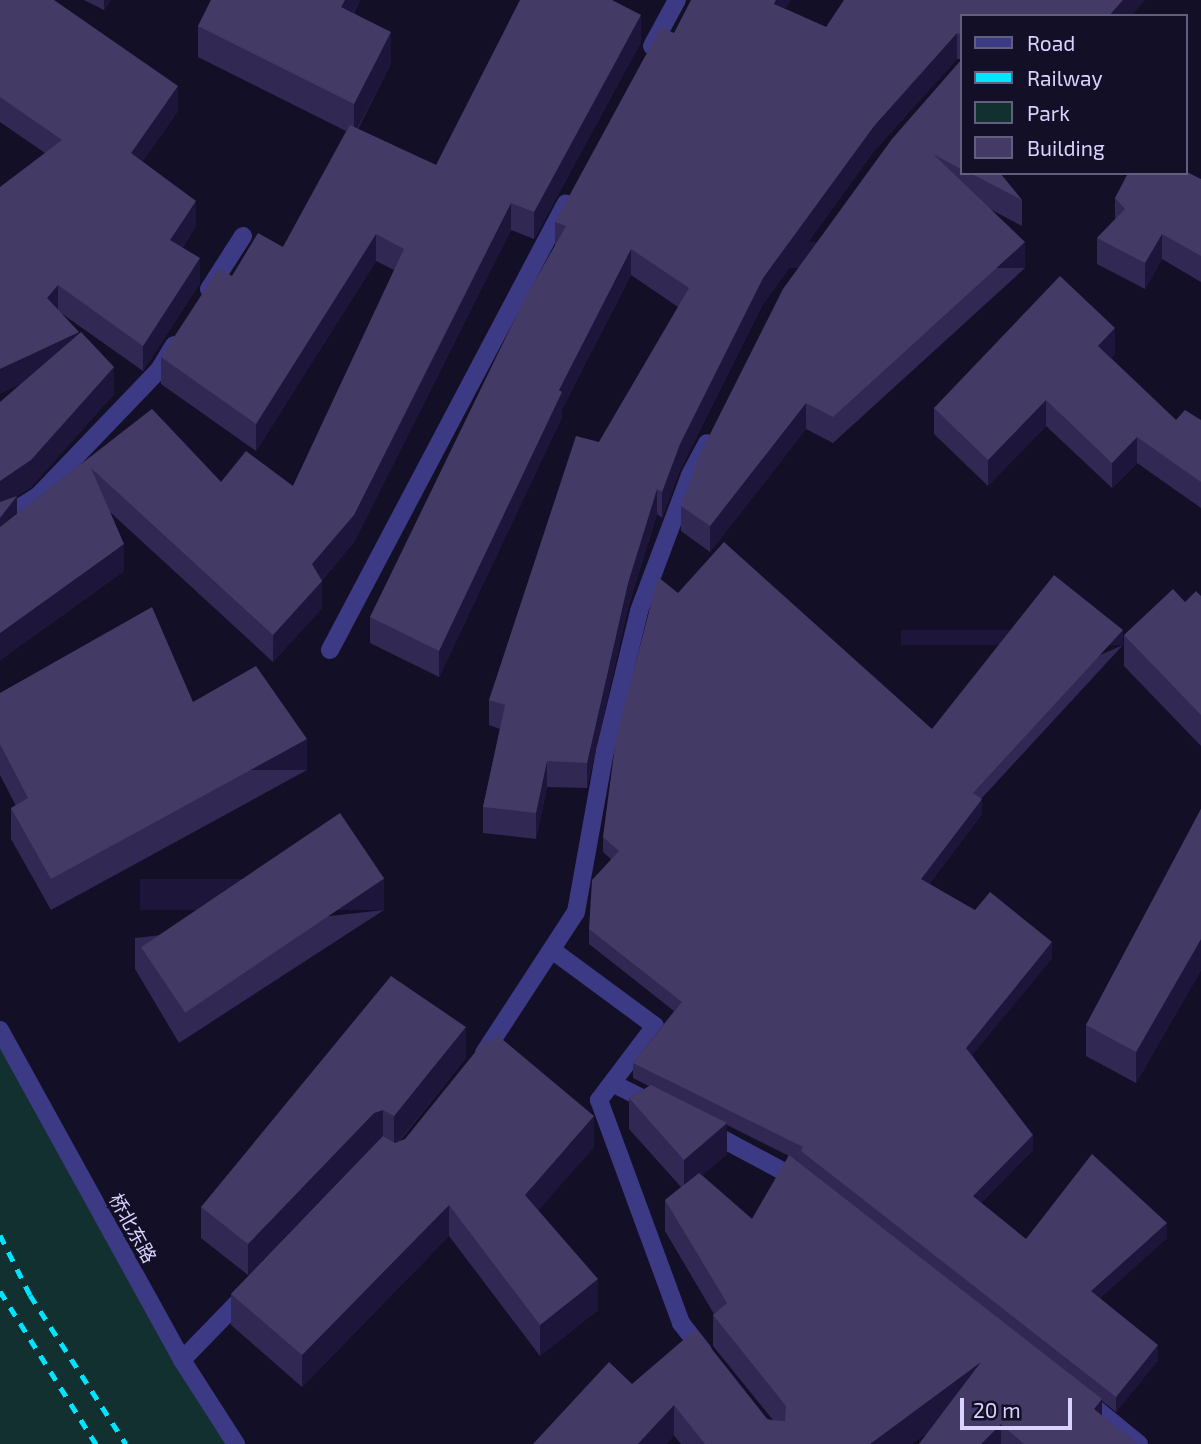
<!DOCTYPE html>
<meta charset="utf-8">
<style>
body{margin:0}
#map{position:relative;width:1201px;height:1444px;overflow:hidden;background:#130f26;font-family:"Exo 2","Noto Sans SC",sans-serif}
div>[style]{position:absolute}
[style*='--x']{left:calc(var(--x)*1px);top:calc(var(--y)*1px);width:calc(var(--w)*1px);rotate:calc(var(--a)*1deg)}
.green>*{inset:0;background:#12302f}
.minor>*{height:18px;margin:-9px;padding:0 9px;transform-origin:9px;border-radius:9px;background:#3d3a85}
.rail>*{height:5px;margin-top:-2.5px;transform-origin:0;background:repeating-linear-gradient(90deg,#00e5ff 0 10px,transparent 0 19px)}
.wall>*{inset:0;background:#312854}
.shaded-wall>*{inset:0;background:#1d163a;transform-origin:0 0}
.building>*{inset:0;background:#433a66;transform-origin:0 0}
span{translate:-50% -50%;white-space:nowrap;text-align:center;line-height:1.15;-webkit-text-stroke:7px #130f26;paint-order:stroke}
.street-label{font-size:19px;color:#d9d4ff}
.legend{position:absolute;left:960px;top:14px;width:228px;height:161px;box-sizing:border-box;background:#130f26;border:2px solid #625e7d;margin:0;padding:9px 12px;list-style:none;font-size:21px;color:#d9d4ff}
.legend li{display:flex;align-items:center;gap:14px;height:35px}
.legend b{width:35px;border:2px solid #625e7d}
.scale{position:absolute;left:960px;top:1398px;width:112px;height:32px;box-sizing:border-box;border:4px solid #d9d4ff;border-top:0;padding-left:9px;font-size:21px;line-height:24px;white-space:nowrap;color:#d9d4ff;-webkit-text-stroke:5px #130f26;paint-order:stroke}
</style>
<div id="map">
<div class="green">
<i style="clip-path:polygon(0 1029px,236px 1444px,0 1444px)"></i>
</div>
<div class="minor">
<i style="--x:652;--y:46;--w:52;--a:-61.5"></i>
<i style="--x:209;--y:289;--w:63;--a:-57.3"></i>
<i style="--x:0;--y:520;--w:45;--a:-32.3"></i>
<i style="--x:38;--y:496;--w:175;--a:-46.2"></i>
<i style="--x:159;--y:370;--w:29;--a:-59"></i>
<i style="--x:330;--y:650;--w:505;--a:-62.17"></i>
<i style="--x:552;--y:950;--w:128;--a:36.4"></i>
<i style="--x:655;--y:1026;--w:93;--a:127.1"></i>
<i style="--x:599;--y:1100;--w:238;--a:69.8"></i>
<i style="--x:681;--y:1323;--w:36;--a:52"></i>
<i style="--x:0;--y:1030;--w:377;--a:61.1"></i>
<i style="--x:182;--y:1360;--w:100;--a:57.3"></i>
<i style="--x:484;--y:1053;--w:168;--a:-56.9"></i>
<i style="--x:576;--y:912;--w:164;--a:-79.8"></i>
<i style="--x:605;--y:751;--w:144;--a:-76.3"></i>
<i style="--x:639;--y:611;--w:145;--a:-69.4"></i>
<i style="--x:690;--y:475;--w:36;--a:-62"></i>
<i style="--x:612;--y:1083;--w:49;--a:26.6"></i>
<i style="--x:706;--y:1130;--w:108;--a:28.2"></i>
<i style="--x:182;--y:1360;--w:93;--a:-45.9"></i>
<i style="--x:1084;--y:1399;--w:71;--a:39.3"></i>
</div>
<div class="rail">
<i style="--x:0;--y:1235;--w:67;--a:63.4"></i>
<i style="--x:30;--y:1295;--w:177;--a:57.2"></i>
<i style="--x:0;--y:1291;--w:181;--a:57.9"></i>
</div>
<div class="wall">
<i style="clip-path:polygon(0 0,178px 111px,142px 162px,196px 226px,182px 248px,200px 283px,143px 371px,61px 313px,79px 334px,114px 394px,31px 487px,17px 496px,17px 514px,152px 409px,221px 482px,293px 486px,394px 270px,376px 261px,256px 451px,161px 384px,161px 357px,232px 276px,283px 247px,346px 131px,198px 57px,198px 26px,211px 0,360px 0,354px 13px,391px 63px,358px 129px,436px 165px,641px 42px,534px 239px,511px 230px,354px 542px,322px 580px,322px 608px,273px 662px,110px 512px,124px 571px,0 660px,0 402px,20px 385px,45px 153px,0 122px)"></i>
<i style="clip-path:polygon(84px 0,111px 0,104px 10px)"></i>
<i style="clip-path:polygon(786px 9px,826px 27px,961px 16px,961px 59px,957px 59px,874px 151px,763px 304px,680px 470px,662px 518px,657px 514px,628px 608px,587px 788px,547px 787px,536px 839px,483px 833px,483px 807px,500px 729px,489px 725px,489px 700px,599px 442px,678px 307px,631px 275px,562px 409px,562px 417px,439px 677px,370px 643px,370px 617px,555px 246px,555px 222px,674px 33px)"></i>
<i style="clip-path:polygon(961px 60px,961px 173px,1000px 173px,1022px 200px,1022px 226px,990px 209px,1025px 268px,833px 443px,806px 429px,710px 552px,681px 531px,681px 506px)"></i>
<i style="clip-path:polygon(1201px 179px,1201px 282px,1162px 259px,1145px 289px,1097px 264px,1097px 238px,1115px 219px,1115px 198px)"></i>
<i style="clip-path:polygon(1115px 354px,1111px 358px,1176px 420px,1201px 420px,1201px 508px,1137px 463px,1112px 488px,1046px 426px,988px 486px,934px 434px,934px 408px)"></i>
<i style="clip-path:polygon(evenodd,678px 593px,932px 729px,1123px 645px,981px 799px,982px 814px,929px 884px,1052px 958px,972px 1055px,1033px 1150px,981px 1203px,1026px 1239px,1167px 1238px,1100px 1298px,1158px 1360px,1116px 1412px,1102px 1401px,1102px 1416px,1137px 1444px,919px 1444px,928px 1432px,912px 1444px,681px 1444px,632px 1384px,773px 1420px,713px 1346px,713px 1315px,714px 1314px,665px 1231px,665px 1200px,681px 1187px,629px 1129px,629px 1098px,649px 1086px,633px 1078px,633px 1063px,674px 1011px,589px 944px,589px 929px,611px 859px,603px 852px,603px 837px,678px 593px,727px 1125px,789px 1156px,752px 1219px,702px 1175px,727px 1154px,727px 1125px)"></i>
<i style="clip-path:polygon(1201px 596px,1201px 746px,1124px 666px,1124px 635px,1185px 602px)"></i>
<i style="clip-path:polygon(0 693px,193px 702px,307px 770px,51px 910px,11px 839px,11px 808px,16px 806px,0 775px)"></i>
<i style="clip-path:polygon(1201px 809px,1201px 970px,1136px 1083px,1086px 1056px,1086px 1025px)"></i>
<i style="clip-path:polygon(384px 910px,179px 1043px,135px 969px,135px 938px)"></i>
<i style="clip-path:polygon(466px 1058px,399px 1142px,594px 1147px,538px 1210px,598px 1310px,540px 1356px,449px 1236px,302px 1387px,231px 1325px,231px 1294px,376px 1143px,374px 1144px,248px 1275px,201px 1238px,201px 1207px)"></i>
</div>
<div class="shaded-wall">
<i style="clip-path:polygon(104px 0,111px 0,104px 10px)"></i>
<i style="clip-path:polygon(345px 0,360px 0,341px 38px,341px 7px)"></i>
<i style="clip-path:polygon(776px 0,791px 0,774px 29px,774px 4px)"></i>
<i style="clip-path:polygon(1123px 0,1145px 0,1132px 16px,1109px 16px)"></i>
<i style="clip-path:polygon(641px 15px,641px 42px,534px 239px,534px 212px)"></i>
<i style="clip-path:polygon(391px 32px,391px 63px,354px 135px,354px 104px)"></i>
<i style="clip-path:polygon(957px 33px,957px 59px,874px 151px,763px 304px,680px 470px,662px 518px,662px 492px,680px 444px,763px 278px,874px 126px)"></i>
<i style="clip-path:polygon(178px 86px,178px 111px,131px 178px,131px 153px)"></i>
<i style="clip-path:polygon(196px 201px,196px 226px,170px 265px,170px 240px)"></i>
<i style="clip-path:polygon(511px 203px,511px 230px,354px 542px,312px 591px,312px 564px)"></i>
<i style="clip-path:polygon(376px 234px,376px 261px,256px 451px,256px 424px)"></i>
<i style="clip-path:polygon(1162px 234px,1162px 259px,1145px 289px,1145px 263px)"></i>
<i style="left:1025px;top:242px;width:26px;height:260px;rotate:90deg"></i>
<i style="clip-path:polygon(631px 249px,631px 275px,562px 409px,562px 417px,439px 677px,439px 651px,559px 390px)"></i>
<i style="clip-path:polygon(200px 258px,200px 283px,143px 371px,143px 346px)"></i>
<i style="clip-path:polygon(58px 285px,58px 310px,47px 298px)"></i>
<i style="clip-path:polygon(1115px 328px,1115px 354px,1098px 372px,1098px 346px)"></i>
<i style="clip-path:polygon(79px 332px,79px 357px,0 394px,0 369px)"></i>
<i style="clip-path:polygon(114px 367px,114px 394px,31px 487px,17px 496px,17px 523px,0 545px,0 481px)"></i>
<i style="clip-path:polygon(1046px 400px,1046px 426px,988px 486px,988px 460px)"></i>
<i style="clip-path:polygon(806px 403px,806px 429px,710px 552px,710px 526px)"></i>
<i style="clip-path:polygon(1137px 437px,1137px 463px,1112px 488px,1112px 463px)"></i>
<i style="clip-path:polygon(657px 489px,657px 514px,628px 608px,587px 788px,587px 763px,628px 583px)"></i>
<i style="clip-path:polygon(124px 544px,124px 571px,0 660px,0 633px)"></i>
<i style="clip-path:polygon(322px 581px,322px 608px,273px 662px,273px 635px)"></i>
<i style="left:1123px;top:630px;width:15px;height:222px;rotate:90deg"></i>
<i style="left:307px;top:739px;width:31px;height:292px;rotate:90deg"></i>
<i style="clip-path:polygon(547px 761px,547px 787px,536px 839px,536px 813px)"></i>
<i style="clip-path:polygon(982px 799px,982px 814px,921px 894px,921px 879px)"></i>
<i style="left:384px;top:879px;width:31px;height:244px;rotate:90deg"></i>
<i style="clip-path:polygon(1201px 939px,1201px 970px,1136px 1083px,1136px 1052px)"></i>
<i style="clip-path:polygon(1052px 942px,1052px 958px,966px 1063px,966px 1048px)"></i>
<i style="clip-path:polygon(466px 1027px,466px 1058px,394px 1147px,394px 1116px)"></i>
<i style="clip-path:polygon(383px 1110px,383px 1141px,374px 1144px,248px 1275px,248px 1244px,374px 1113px)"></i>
<i style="clip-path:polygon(594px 1116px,594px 1147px,525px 1226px,525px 1195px)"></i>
<i style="clip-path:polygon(727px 1123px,727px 1154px,684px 1191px,684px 1160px)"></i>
<i style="clip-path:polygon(1033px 1135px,1033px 1150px,973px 1212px,973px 1196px)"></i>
<i style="clip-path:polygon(449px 1205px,449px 1236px,302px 1387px,302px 1355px)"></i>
<i style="clip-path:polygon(1167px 1223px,1167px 1238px,1091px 1306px,1091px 1291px)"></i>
<i style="clip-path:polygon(598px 1279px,598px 1310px,540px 1356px,540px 1325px)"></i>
<i style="clip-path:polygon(1158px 1345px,1158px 1360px,1116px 1412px,1116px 1397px)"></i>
<i style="clip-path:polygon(981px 1362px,981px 1393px,912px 1444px,870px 1444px)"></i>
<i style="clip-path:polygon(1102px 1399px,1102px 1430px,1094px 1409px)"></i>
<i style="clip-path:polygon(674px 1405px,674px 1436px,667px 1444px,638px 1444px)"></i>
<i style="clip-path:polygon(1001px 1424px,1001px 1444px,981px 1444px)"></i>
</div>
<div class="building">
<i style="clip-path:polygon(0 0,54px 0,178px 86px,131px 153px,196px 201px,170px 240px,200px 258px,143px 346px,58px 285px,47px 298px,79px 332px,0 369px,0 187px,62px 140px,0 97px)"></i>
<i style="clip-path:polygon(211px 0,345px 0,341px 7px,391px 32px,354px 104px,198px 26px)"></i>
<i style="clip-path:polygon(520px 0,612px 0,641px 15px,534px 212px,511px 203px,354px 515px,312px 564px,322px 581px,273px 635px,91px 468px,124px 544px,0 633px,0 527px,152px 409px,221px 482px,246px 451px,293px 486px,404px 249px,376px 234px,256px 424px,161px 357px,219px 268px,232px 276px,258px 233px,283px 247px,350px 125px,436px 165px)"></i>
<i style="clip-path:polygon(691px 0,776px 0,774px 4px,826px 27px,844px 0,1123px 0,1109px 16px,961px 16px,961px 34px,957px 33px,874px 126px,763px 278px,680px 444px,662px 492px,657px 489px,628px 583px,587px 763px,547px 761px,536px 813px,483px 807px,505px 705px,489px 700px,576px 436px,599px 442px,689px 288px,631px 249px,559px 390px,562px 392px,439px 651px,370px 617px,524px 300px,566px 226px,555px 222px,661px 27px,674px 33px)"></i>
<i style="clip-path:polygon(961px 60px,961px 169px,933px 154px,1025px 242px,833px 417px,806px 403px,710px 526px,681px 506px,700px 454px,783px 289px,892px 139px)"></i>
<i style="clip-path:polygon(1185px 171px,1201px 179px,1201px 256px,1162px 234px,1145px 263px,1097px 238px,1125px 209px,1115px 198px,1128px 173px,1185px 173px)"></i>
<i style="clip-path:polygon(970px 173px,1000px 173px,1022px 200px)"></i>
<i style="clip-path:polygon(1060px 276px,1115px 328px,1098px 346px,1176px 420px,1185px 410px,1201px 420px,1201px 482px,1137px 437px,1112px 463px,1046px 400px,988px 460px,934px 408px)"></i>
<i style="clip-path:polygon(81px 332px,114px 367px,31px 460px,0 481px,0 402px)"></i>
<i style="clip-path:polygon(17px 496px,0 518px,0 502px)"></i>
<i style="clip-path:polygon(724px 542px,932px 729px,1054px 575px,1123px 630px,973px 793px,982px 799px,921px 879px,975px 910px,990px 892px,1052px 942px,966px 1048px,1033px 1135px,973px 1196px,1026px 1239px,1092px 1154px,1167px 1223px,1091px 1291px,1158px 1345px,1116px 1397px,801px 1151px,803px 1147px,633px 1063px,682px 1002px,589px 929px,592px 880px,619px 851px,603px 837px,616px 738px,658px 577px,678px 593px)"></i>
<i style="clip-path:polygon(1173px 589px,1185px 602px,1196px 591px,1201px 596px,1201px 715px,1124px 635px)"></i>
<i style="clip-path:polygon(152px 607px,193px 702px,256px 666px,307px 739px,51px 879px,11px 808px,28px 798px,0 744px,0 693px)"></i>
<i style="clip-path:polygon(1201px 809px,1201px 939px,1136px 1052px,1086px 1025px)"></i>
<i style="left:340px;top:813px;width:79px;height:240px;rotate:56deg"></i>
<i style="clip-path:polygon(391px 976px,466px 1027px,394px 1116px,383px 1110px,374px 1113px,248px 1244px,201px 1207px)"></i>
<i style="clip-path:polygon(496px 1034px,594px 1116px,525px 1195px,598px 1279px,540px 1325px,449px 1205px,302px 1355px,231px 1294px,383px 1136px,395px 1143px,405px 1139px,485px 1040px,489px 1043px)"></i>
<i style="clip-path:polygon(651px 1085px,727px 1123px,684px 1160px,629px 1098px)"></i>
<i style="clip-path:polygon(789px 1155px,1102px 1399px,1094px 1409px,1137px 1444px,1024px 1444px,1001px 1424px,981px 1444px,919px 1444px,981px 1362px,870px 1444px,705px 1444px,674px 1405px,638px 1444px,533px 1444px,609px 1362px,632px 1384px,696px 1329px,768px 1420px,785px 1421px,786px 1406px,713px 1315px,727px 1303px,665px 1200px,699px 1173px,752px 1219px)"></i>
</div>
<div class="street-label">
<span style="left:133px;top:1228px;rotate:61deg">桥北东路</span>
</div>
<ul class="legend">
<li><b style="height:9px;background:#3d3a85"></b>Road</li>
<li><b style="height:9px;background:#00e5ff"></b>Railway</li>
<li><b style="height:19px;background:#12302f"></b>Park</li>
<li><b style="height:19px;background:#433a66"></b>Building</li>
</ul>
<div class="scale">20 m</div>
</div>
